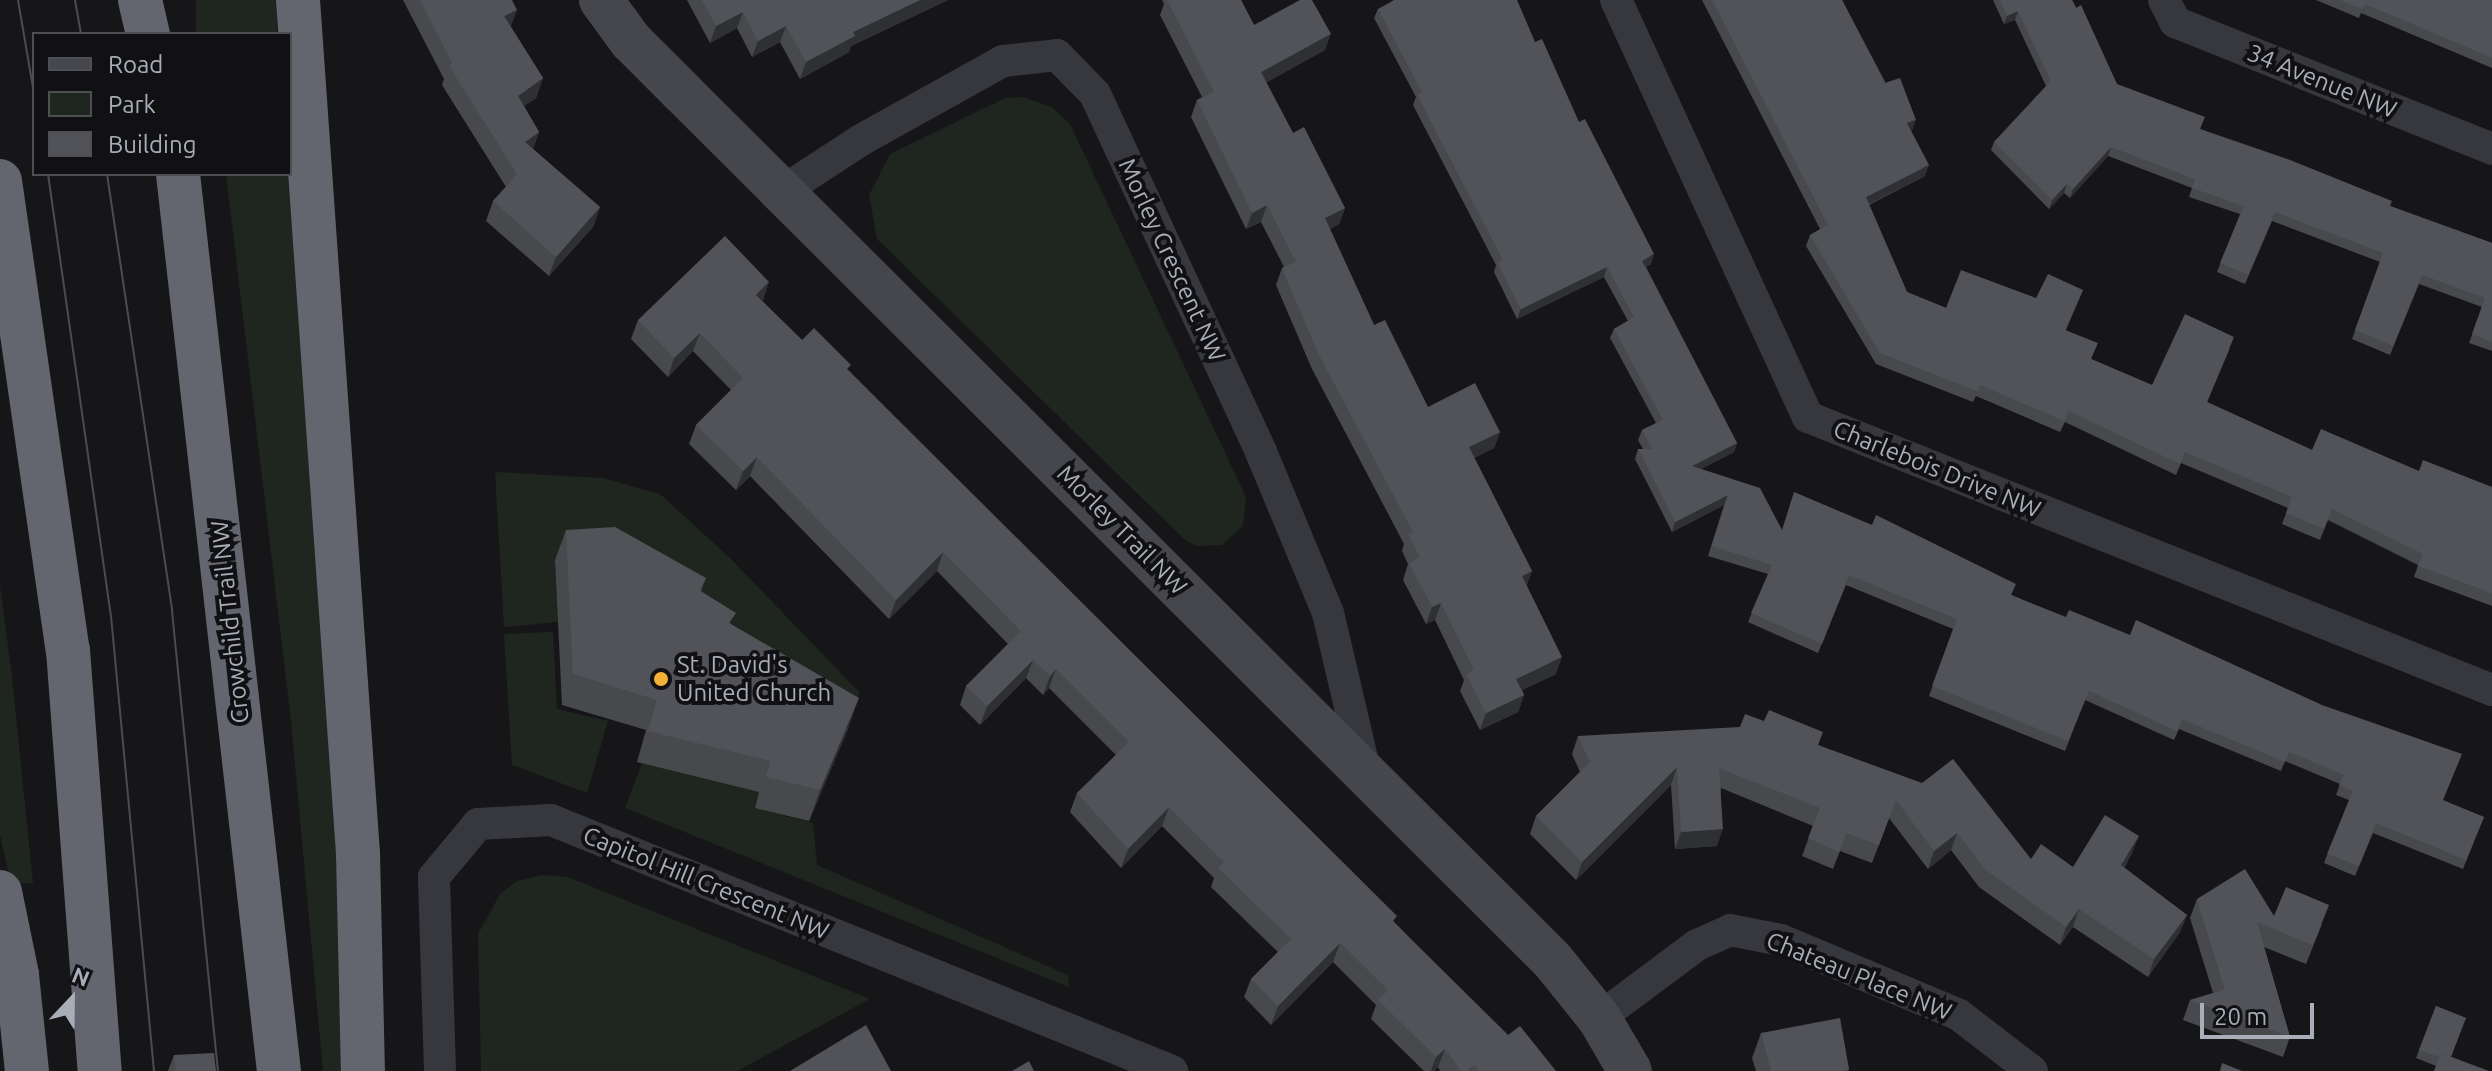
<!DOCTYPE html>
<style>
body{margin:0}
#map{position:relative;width:2492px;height:1071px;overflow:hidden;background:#161618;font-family:Ubuntu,sans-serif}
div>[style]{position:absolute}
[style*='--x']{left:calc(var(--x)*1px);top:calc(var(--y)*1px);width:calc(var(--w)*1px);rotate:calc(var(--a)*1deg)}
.green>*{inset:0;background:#1e261f;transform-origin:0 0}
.street>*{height:32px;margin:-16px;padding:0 16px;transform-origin:16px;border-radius:16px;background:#37383d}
.secondary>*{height:44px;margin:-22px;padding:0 22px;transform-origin:22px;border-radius:22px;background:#45474d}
.highway>*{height:44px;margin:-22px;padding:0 22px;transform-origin:22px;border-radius:22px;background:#63666e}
.tram>*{height:2px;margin:-1px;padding:0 1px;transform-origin:1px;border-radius:1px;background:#4a4c52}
.wall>*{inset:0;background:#47494d}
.shaded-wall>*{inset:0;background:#2f3033}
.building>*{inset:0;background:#525359}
.dots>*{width:22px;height:22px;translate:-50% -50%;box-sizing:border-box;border:4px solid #111113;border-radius:50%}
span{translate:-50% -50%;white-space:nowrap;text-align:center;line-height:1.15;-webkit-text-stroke:8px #111113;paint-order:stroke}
.street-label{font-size:24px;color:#a8adb8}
.poi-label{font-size:24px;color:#a8adb8}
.left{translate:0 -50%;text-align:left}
.legend{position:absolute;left:32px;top:32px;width:260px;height:144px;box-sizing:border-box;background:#111113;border:2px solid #4d4f55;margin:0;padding:10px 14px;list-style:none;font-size:24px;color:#a8adb8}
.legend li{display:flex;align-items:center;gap:16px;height:40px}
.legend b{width:40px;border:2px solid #4d4f55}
.north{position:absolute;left:32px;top:959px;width:80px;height:80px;-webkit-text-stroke:6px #111113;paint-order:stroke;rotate:22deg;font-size:22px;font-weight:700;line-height:32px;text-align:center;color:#a8adb8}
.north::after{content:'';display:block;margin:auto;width:28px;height:36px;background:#a8adb8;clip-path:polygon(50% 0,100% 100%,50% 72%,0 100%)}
.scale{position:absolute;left:2200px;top:1003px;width:114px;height:36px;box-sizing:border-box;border:4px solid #a8adb8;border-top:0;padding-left:10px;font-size:24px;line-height:28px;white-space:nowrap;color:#a8adb8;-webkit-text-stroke:6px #111113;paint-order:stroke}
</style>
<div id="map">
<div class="green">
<i style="left:196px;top:0;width:81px;height:35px"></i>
<i style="clip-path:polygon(1023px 97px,1052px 107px,1070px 124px,1246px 497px,1243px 526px,1222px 545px,1196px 546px,1185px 540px,877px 239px,869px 195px,890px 154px,1005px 98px)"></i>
<i style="clip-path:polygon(226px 174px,290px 174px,351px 1071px,323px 1071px,291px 721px)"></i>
<i style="clip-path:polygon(495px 472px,603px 478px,660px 494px,731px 559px,860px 693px,845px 727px,555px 560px,558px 622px,504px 627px)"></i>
<i style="clip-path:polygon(0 585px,12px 677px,33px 883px,11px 884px,0 835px)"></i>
<i style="clip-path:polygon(553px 632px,557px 709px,608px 721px,587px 793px,512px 765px,504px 634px)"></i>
<i style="clip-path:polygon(642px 763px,759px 792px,755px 808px,813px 823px,817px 865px,1068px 975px,1069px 987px,625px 808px)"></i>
<i style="clip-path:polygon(541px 875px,568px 877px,870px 999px,737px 1071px,481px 1071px,478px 934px,500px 894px,517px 881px)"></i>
</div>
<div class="street">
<i style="--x:1616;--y:0;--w:459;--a:65.3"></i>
<i style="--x:1808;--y:417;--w:736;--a:21.76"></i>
<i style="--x:2164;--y:0;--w:25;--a:63"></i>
<i style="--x:2175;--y:22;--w:341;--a:21.8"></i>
<i style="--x:783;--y:191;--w:93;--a:-33.2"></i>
<i style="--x:861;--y:140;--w:162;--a:-29.1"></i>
<i style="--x:1003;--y:61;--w:54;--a:-6.3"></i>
<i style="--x:1057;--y:55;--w:54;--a:45.7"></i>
<i style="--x:1095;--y:94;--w:395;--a:65.1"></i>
<i style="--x:1261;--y:452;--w:174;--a:67.4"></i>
<i style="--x:1328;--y:613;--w:162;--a:76.8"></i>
<i style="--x:1599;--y:1018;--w:122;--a:-36.7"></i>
<i style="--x:1697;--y:945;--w:36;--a:-24"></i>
<i style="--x:1730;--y:930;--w:52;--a:11.1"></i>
<i style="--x:1781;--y:940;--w:193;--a:22.8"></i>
<i style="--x:1959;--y:1015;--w:92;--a:37.5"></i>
<i style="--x:440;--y:1071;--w:194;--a:-91.8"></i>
<i style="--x:434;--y:877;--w:69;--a:-50.3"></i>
<i style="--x:478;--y:824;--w:73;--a:-3.1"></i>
<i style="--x:551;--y:820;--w:670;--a:22.01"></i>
</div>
<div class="secondary">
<i style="--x:601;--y:0;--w:51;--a:53.8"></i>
<i style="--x:631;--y:41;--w:72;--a:45"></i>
<i style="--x:682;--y:92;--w:1230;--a:44.93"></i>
<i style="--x:1553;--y:961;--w:73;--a:51.1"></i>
<i style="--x:1599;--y:1018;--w:61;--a:59.7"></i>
</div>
<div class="highway">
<i style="--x:140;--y:0;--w:35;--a:77"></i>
<i style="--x:298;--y:0;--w:856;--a:85.98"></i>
<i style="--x:358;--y:854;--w:217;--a:88.7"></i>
<i style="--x:178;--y:174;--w:903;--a:83.58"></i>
<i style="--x:0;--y:181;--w:474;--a:81.8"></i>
<i style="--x:68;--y:650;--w:422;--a:85.7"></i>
<i style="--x:0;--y:892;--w:85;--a:78.4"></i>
<i style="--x:17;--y:975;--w:97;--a:84.1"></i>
</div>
<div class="tram">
<i style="--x:18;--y:0;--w:95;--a:80.3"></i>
<i style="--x:75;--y:0;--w:35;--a:80"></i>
<i style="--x:48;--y:174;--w:446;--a:81.9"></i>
<i style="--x:111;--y:616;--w:457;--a:84.6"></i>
<i style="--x:107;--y:174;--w:442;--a:81.5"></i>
<i style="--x:172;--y:611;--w:462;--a:84.3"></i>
</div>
<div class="wall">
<i style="clip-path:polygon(403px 0,512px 0,511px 27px,543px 78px,536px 98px,524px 106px,539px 132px,533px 149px,600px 207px,593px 227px,549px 276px,486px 221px,493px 201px,506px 187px,442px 85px,444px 79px)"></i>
<i style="clip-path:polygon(687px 0,948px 0,851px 46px,849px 52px,800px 79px,780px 42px,752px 57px,737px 28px,710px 43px)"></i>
<i style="clip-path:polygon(1162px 0,1241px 0,1254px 25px,1325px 50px,1266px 82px,1293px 133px,1345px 208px,1339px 224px,1330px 229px,1374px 325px,1428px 407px,1500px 432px,1494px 448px,1474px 458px,1532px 571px,1526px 586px,1556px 674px,1522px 690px,1524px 695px,1518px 712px,1480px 730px,1460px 691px,1464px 680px,1435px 620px,1426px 624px,1403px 580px,1408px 564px,1402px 551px,1404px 544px,1312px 369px,1276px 285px,1282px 268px,1284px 267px,1261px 222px,1246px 229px,1191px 117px,1197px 100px,1202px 97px,1160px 15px,1164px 4px)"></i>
<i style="clip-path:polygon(1702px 0,1842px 0,1911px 131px,1925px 176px,1869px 205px,1907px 292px,1946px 308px,2036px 298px,2083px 290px,2066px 330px,2091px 359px,2152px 385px,2230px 348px,2207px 402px,2312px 450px,2492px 487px,2492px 606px,2414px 577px,2418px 565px,2328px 520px,2320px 540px,2282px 524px,2288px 508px,2181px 463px,2176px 475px,2065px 422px,2060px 432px,1976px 396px,1973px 402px,1876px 364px,1806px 246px,1810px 235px,1820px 229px)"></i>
<i style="clip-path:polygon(1993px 0,2072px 0,2117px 84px,2200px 129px,2390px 206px,2492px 243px,2492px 351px,2469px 343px,2482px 307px,2419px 284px,2390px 355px,2352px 339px,2380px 262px,2272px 221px,2245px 284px,2217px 272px,2240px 214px,2189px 197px,2192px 188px,2108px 156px,2070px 198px,2064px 193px,2049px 209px,1991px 150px,1994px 142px,2046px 86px,2015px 20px,2004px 24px)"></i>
<i style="clip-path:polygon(2316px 0,2492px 0,2492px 68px,2361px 13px,2359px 18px)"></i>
<i style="clip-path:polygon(1378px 9px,1535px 42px,1579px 122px,1651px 264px,1646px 267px,1737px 443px,1734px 452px,1701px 469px,1781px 530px,2012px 595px,2443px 801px,2484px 817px,2463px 869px,2373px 833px,2355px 876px,2324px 863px,2349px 800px,2336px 795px,2340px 784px,2285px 761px,2281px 771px,2179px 729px,2174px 740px,2085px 700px,2065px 751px,1929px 696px,1953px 629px,1846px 585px,1818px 653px,1748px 622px,1768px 574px,1708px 556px,1724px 505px,1672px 532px,1635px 459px,1638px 449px,1643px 449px,1638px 440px,1642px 430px,1656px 423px,1610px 338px,1614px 329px,1628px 321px,1604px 277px,1517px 319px,1494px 272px,1496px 265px,1413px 105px,1416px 97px,1374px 18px)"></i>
<i style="clip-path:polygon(762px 301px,802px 340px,849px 371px,1395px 923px,1508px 1035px,1556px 1071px,1440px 1071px,1438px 1067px,1434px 1071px,1424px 1071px,1371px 1019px,1376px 1005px,1333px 962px,1271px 1025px,1244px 997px,1251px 979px,1278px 952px,1211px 887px,1214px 878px,1162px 826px,1121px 868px,1070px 812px,1077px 793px,1116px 755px,1049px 688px,1043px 695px,1026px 678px,980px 725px,960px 705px,966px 686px,1008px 644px,937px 571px,889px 619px,750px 476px,736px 490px,689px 444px,696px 425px,731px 390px,693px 351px,668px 377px,631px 339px,638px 320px)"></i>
<i style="clip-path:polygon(566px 530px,706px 578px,701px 591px,732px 625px,848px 729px,809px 821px,755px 808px,759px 792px,637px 762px,646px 730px,562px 705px,555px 560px)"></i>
<i style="clip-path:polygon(1578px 736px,1818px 745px,2031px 859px,2073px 867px,2132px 853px,2124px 868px,2187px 915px,2180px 932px,2148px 977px,2073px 927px,2060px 945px,1979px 887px,1951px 850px,1928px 869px,1889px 818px,1872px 863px,1840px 851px,1833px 869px,1802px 856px,1813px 826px,1721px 788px,1717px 846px,1675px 849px,1671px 785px,1576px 880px,1530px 834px,1536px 816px,1580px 772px,1572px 754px)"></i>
<i style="clip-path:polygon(2197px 899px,2274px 916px,2322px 924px,2306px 964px,2264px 947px,2290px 1037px,2283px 1057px,2183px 1020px,2190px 1000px,2213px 993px,2190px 918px)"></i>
<i style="clip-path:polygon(2436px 1006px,2466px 1018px,2436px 1066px,2416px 1058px)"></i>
<i style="clip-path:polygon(1761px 1033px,1849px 1069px,1848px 1071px,1756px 1071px,1752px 1058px)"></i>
<i style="clip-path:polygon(174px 1055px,216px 1071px,168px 1071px)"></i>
</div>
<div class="shaded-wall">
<i style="clip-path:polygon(920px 0,948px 0,851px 46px,849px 52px,800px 79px,806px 62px,853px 32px)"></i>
<i style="clip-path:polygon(517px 10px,510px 29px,504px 16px)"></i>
<i style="clip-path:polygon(2018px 11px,2015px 20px,2004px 24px,2007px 16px)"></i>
<i style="clip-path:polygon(743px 12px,737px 28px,710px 43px,716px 26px)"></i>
<i style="clip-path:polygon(786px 26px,780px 42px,752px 57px,758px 41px)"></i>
<i style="clip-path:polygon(1331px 34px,1325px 50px,1255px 89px,1261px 72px)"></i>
<i style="clip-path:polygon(543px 78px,536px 98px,511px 115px,518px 96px)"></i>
<i style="clip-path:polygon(1916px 120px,1912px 131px,1907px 123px)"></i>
<i style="clip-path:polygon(539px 132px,532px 152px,525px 142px)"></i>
<i style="clip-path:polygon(2111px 147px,2108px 156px,2070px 198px,2073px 189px)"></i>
<i style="clip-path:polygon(1929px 165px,1925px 176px,1861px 208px,1866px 197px)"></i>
<i style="clip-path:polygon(2067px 184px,2064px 193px,2049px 209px,2052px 200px)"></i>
<i style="clip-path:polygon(1267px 205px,1261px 222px,1246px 229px,1252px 213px)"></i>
<i style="clip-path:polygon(600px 207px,593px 227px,549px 276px,556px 257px)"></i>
<i style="clip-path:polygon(1345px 208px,1339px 224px,1319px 235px,1325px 218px)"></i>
<i style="clip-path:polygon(1654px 254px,1651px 264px,1639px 270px,1642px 261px)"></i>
<i style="clip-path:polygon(1607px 267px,1604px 277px,1517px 319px,1521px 309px)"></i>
<i style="clip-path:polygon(769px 282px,763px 301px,756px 295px)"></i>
<i style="clip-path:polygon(700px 333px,693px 351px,668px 377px,674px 358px)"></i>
<i style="clip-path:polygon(1500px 432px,1494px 448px,1463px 464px,1469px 447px)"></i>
<i style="clip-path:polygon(1737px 443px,1734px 452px,1688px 476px,1692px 466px)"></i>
<i style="clip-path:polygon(757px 457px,750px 476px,736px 490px,743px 471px)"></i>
<i style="clip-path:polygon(1728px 495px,1724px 505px,1672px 532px,1675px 522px)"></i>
<i style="clip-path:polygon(943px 552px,937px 571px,889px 619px,896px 600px)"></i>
<i style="clip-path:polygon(1532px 571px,1526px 587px,1522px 576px)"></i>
<i style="clip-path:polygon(1441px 603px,1435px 620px,1426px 624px,1432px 607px)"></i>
<i style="clip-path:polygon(1562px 657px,1556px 674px,1510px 696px,1516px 679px)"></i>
<i style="clip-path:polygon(1033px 660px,1026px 678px,980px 725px,987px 706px)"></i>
<i style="clip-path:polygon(1056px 669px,1049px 688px,1043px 695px,1050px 676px)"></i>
<i style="clip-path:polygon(1524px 695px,1518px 712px,1480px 730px,1486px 713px)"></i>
<i style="clip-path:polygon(859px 698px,848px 729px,809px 821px,820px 790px)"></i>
<i style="clip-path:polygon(1677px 767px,1671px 785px,1576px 880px,1582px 862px)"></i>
<i style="clip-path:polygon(1169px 807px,1162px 826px,1121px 868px,1128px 849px)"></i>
<i style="clip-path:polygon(1723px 829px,1717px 846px,1675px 849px,1681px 832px)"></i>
<i style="clip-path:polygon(1957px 833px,1951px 850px,1928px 869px,1934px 851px)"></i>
<i style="clip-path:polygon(2139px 836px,2132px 853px,2114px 883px,2121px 865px)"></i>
<i style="clip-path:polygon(2079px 909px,2073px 927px,2060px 945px,2066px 927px)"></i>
<i style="clip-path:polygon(2187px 915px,2180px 932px,2148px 977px,2154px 959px)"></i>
<i style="clip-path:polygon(1340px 943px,1333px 962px,1271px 1025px,1278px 1006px)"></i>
<i style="clip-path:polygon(1445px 1049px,1438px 1067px,1434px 1071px,1431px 1071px,1436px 1057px)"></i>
</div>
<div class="building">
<i style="clip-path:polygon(420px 0,512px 0,517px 10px,504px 16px,543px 78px,518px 96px,539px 132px,525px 142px,600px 207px,556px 257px,493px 201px,517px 174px,449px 66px,452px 63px)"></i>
<i style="clip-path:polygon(702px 0,920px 0,853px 32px,855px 36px,806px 62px,786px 26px,758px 41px,743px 12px,716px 26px)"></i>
<i style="clip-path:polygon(1167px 0,1241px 0,1254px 25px,1300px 0,1312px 0,1331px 34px,1261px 72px,1293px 133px,1304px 127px,1345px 208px,1325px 218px,1374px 325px,1385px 320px,1428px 407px,1475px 383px,1500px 432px,1469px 447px,1532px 571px,1522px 576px,1562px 657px,1516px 679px,1524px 695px,1486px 713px,1466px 674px,1474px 670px,1441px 603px,1432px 607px,1409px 563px,1420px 557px,1408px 534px,1413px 532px,1318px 353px,1282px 268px,1296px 262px,1267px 205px,1252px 213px,1197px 100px,1214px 92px)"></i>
<i style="clip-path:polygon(1394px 0,1517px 0,1535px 42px,1542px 39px,1579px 122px,1585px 119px,1654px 254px,1642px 261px,1737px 443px,1692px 466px,1760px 488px,1782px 530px,1794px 492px,1872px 525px,1876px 515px,2016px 584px,2011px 595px,2066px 617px,2069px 610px,2130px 635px,2136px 620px,2322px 705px,2462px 754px,2443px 800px,2484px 817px,2466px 860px,2376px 823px,2359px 866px,2327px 854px,2353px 791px,2339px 785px,2344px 775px,2289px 752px,2285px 762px,2182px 719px,2177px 731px,2089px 691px,2068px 741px,1932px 686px,1957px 619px,1849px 575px,1822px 644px,1751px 613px,1772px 565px,1712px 546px,1728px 495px,1675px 522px,1638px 449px,1652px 449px,1642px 430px,1663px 420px,1614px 329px,1634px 317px,1607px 267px,1521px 309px,1497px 263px,1503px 260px,1417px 95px,1422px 92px,1378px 9px)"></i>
<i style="clip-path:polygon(1712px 0,1842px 0,1885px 83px,1900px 78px,1916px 120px,1907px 123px,1929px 165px,1866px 197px,1907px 292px,1946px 308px,1961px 270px,2036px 298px,2048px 274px,2083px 290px,2065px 330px,2098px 343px,2091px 359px,2152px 385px,2185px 314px,2234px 337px,2207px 402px,2312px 450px,2321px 429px,2419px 471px,2423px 460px,2492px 487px,2492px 593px,2418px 566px,2423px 554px,2332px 509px,2324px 529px,2286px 513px,2292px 497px,2185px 452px,2180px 464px,2069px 411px,2064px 421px,1980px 385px,1977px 391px,1880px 353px,1810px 235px,1828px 225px)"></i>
<i style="clip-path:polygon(2000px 0,2072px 0,2076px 8px,2081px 5px,2117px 84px,2205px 117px,2200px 129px,2290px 160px,2392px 201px,2390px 206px,2492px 243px,2492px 342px,2472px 334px,2485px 298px,2422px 275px,2393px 346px,2355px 330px,2383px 253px,2275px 212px,2248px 275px,2220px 263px,2244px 206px,2192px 188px,2195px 179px,2111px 147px,2073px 189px,2067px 184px,2052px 200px,1994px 142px,2051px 81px,2018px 11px,2007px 16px)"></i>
<i style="clip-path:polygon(2340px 0,2492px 0,2492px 58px,2365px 4px,2362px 9px)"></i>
<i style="clip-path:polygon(725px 236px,769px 282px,756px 295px,802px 340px,814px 328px,851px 365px,847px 369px,1397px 916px,1393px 921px,1415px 944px,1508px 1035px,1520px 1026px,1556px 1071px,1479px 1071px,1474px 1065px,1467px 1071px,1461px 1071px,1445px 1049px,1436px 1057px,1378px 1000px,1388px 990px,1340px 943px,1278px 1006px,1251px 979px,1291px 939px,1218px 868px,1224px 862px,1169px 807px,1128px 849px,1077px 793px,1129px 742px,1056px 669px,1050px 676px,1033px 660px,987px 706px,966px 686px,1021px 631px,943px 552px,896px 600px,757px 457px,743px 471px,696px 425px,743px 378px,700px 333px,674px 358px,638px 320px)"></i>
<i style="clip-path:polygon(615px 527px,706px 578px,699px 590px,736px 613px,729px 623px,859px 698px,820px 790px,766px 777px,770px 761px,648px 731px,657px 700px,573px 674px,566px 530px)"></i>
<i style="clip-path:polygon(1769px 710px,1823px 732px,1818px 745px,1922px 783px,1953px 759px,2031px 859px,2041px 844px,2073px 867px,2105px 815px,2139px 836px,2121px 865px,2187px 915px,2154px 959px,2079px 909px,2066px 927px,1986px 870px,1957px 833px,1934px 851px,1896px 800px,1879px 845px,1846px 833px,1839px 852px,1808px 838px,1820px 808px,1719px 768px,1723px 829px,1681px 832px,1677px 767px,1582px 862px,1536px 816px,1590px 762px,1578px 736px,1740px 727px,1745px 714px,1764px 721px)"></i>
<i style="clip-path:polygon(2245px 869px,2274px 916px,2286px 887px,2329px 905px,2313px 945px,2257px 922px,2290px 1037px,2190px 1000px,2225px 990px,2197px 899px)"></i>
<i style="clip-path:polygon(2436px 1006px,2466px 1018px,2451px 1057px,2441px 1053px,2439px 1057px,2419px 1050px)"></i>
<i style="clip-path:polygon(1840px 1018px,1849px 1069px,1840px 1071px,1771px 1071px,1761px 1033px)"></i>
<i style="clip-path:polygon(866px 1025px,891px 1071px,790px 1071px)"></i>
<i style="clip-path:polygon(214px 1053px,216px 1071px,176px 1071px,174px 1055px)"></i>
<i style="clip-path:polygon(2441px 1053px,2489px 1071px,2434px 1071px)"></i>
<i style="clip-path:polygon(1029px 1061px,1034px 1071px,1012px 1071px)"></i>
<i style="clip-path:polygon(2222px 1063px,2242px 1071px,2220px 1071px)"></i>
</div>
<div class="dots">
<i style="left:661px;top:679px;background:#f2b134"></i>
</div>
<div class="street-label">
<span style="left:2322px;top:81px;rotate:22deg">34 Avenue NW</span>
<span style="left:1172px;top:260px;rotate:65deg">Morley Crescent NW</span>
<span style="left:1937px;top:469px;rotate:22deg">Charlebois Drive NW</span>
<span style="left:1122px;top:530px;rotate:45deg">Morley Trail NW</span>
<span style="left:230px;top:622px;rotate:-96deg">Crowchild Trail NW</span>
<span style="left:706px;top:883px;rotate:22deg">Capitol Hill Crescent NW</span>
<span style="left:1859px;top:976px;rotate:22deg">Chateau Place NW</span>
</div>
<div class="poi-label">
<span class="left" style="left:677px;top:679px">St. David's<br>United Church</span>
</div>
<ul class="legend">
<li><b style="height:10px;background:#45474d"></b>Road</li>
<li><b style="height:22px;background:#1e261f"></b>Park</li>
<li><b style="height:22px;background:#525359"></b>Building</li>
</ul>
<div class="north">N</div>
<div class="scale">20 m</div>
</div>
